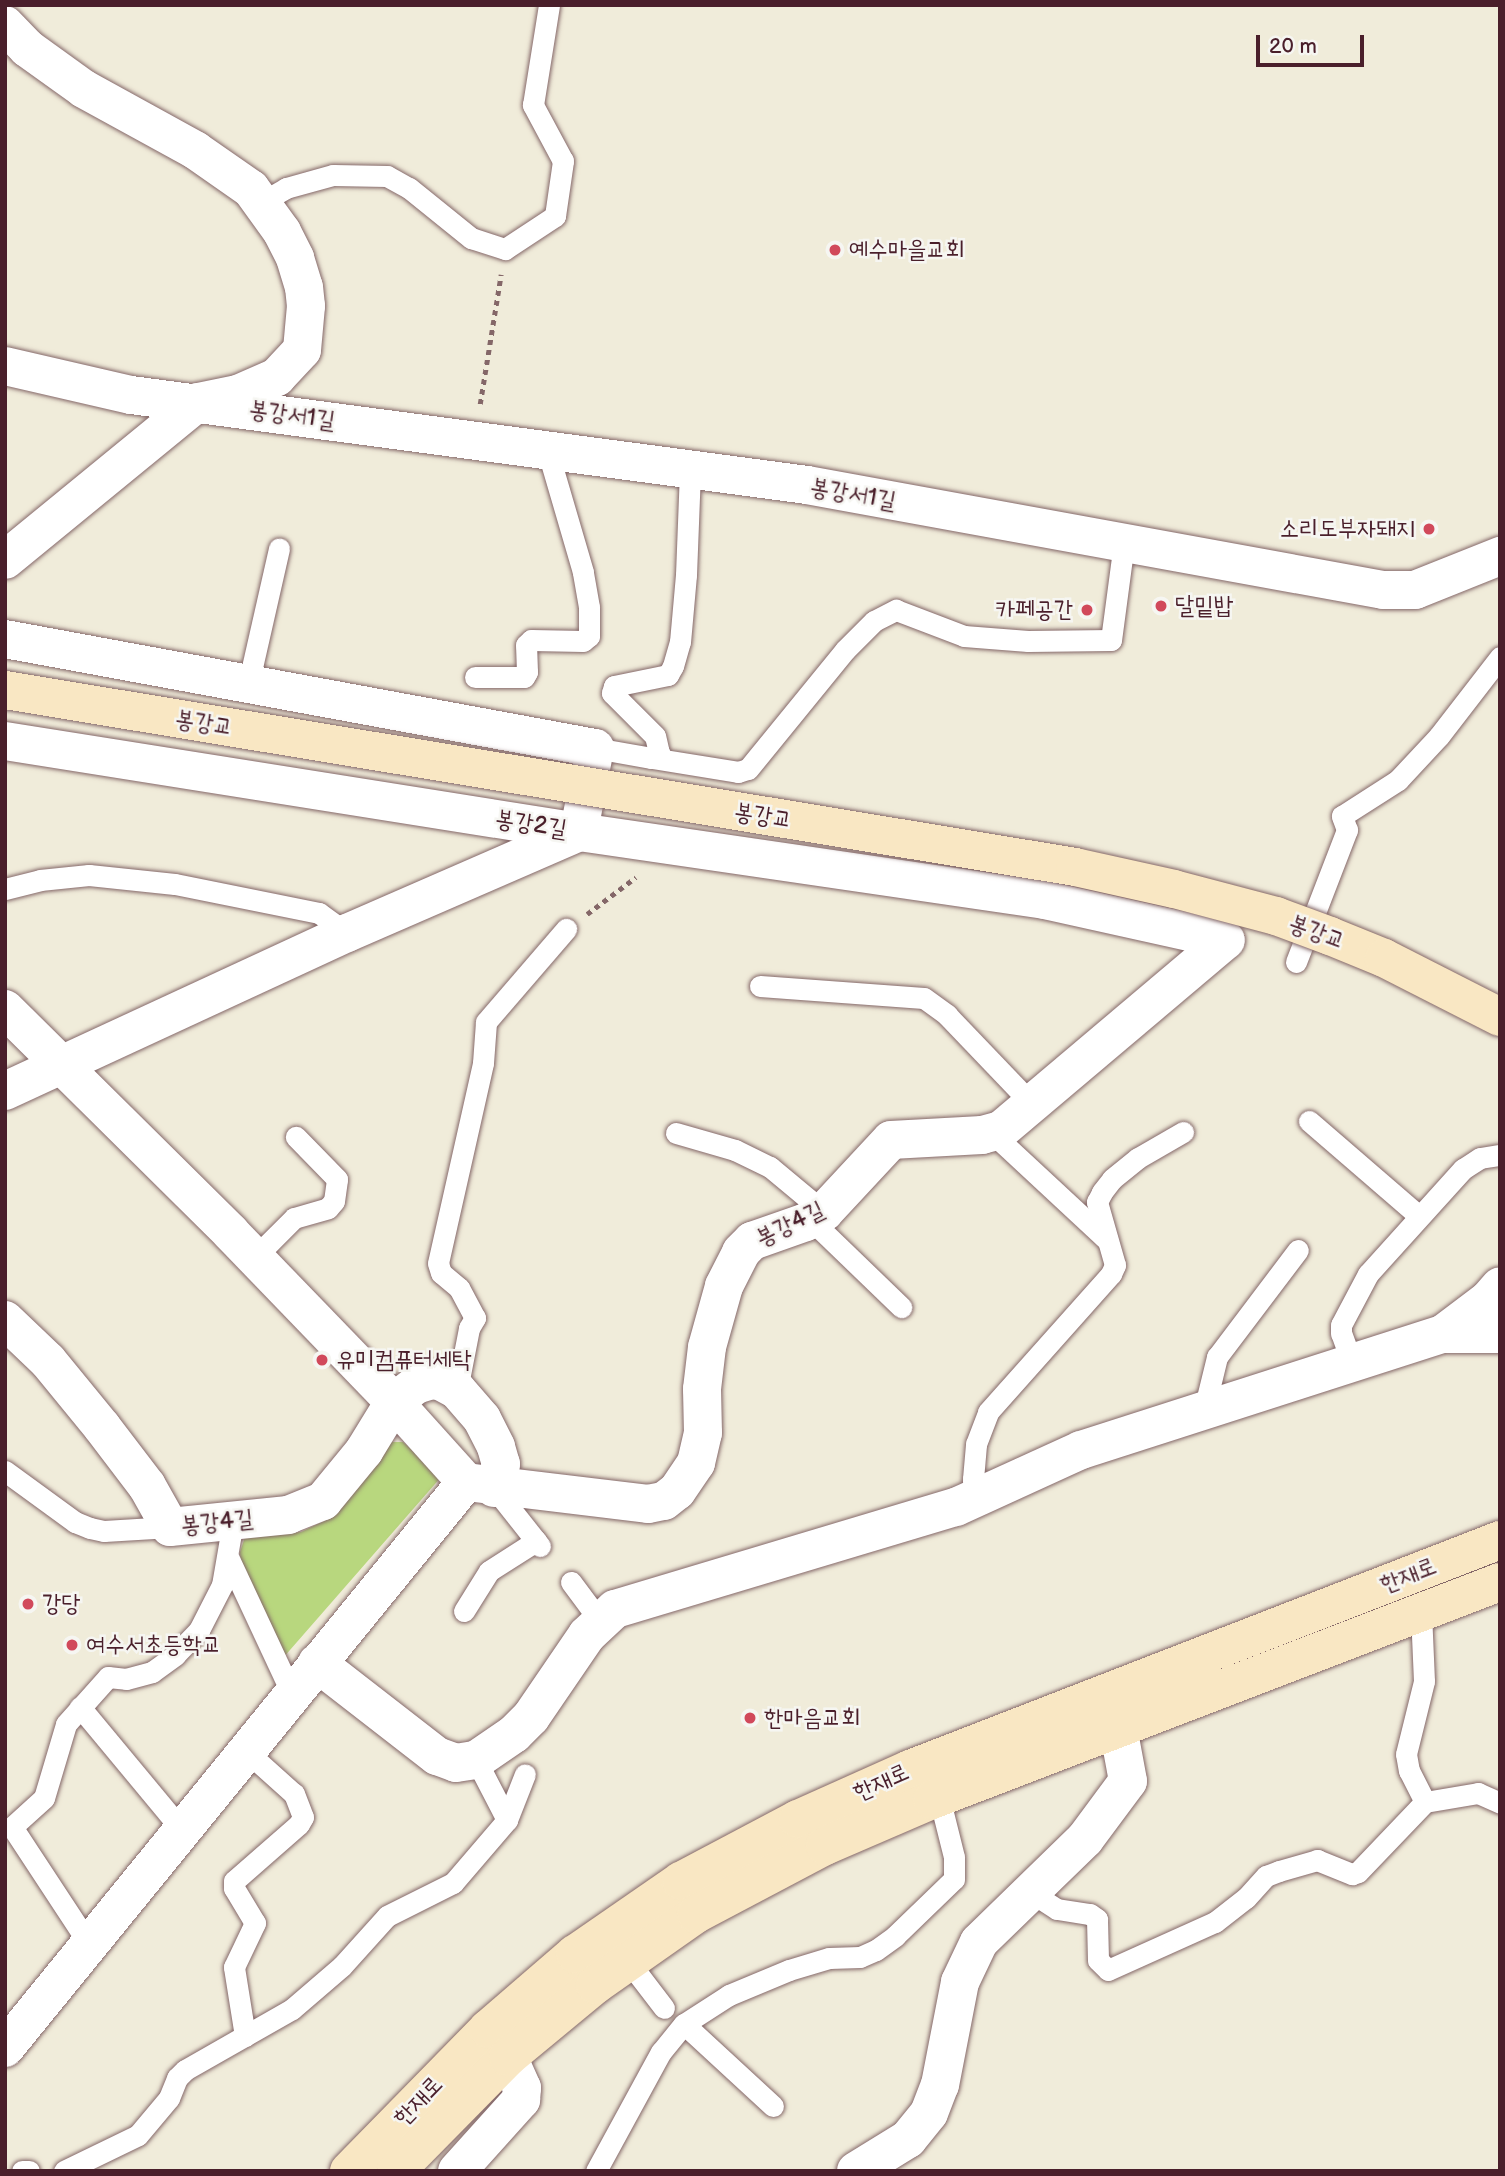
<!DOCTYPE html>
<meta charset="utf-8">
<style>
body{margin:0}
#map{position:relative;width:1505px;height:2176px;overflow:hidden;background:#f0ecda;font-family:"Balsamiq Sans","Poor Story",sans-serif}
div>[style]{position:absolute}
[style*='--x']{left:calc(var(--x)*1px);top:calc(var(--y)*1px);width:calc(var(--w)*1px);rotate:calc(var(--a)*1deg)}
.green>*{inset:0;background:#b8d77e}
.path>*{height:4.5px;margin-top:-2.25px;transform-origin:0;background:repeating-linear-gradient(90deg,#846768 0 5px,transparent 0 10px)}
.roads{filter:drop-shadow(0 0 2px #846768) drop-shadow(0 0 2px #846768)}
.lane>*{height:21px;margin:-10.5px;padding:0 10.5px;transform-origin:10.5px;border-radius:10.5px;background:#fff}
.street>*{height:38px;margin:-19px;padding:0 19px;transform-origin:19px;border-radius:19px;background:#fff}
.secondary>*{height:38px;margin:-19px;padding:0 19px;transform-origin:19px;border-radius:19px;background:#f9e7c3}
.bridges{filter:drop-shadow(0 0 2px #846768) drop-shadow(0 0 2px #846768)}
.secondary-bridge>*{height:38px;margin:-19px;padding:0 19px;transform-origin:19px;border-radius:19px;background:#f9e7c3}
.dots>*{width:19px;height:19px;translate:-50% -50%;box-sizing:border-box;border:4px solid #f6f6f2;border-radius:50%}
span{translate:-50% -50%;white-space:nowrap;text-align:center;line-height:1.15;-webkit-text-stroke:5px #f6f6f2;paint-order:stroke}
.poi-label{font-size:24px;color:#4a1f2b}
.left{translate:0 -50%;text-align:left}
.right{translate:-100% -50%;text-align:right}
.street-label{font-size:24px;color:#4a1f2b}
.frame{position:absolute;inset:0;border:7px solid #4a1f2b;pointer-events:none}
.scale{position:absolute;left:1256px;top:35px;width:108px;height:32px;box-sizing:border-box;border:4px solid #4a1f2b;border-top:0;padding-left:9px;font-size:21px;line-height:24px;white-space:nowrap;color:#4a1f2b;-webkit-text-stroke:5px #f6f6f2;paint-order:stroke}
</style>
<div id="map">
<div class="green">
<i style="clip-path:polygon(388px 1442px,403px 1442px,442px 1476px,283px 1658px,241px 1568px,240px 1552px,245px 1537px,301px 1532px,324px 1521px)"></i>
</div>
<div class="path">
<i style="--x:480;--y:404;--w:131;--a:-80.8"></i>
<i style="--x:587;--y:914;--w:61;--a:-37.1"></i>
</div>
<div class="roads">
<div class="lane">
<i style="--x:262;--y:202;--w:28;--a:-30"></i>
<i style="--x:286;--y:188;--w:49;--a:-15.5"></i>
<i style="--x:333;--y:175;--w:54;--a:1.1"></i>
<i style="--x:387;--y:176;--w:25;--a:29"></i>
<i style="--x:409;--y:188;--w:80;--a:38.9"></i>
<i style="--x:471;--y:238;--w:36;--a:18"></i>
<i style="--x:505;--y:249;--w:60;--a:-33.4"></i>
<i style="--x:555;--y:216;--w:56;--a:-81.7"></i>
<i style="--x:563;--y:161;--w:64;--a:-118.2"></i>
<i style="--x:533;--y:105;--w:101;--a:-80.9"></i>
<i style="--x:475;--y:677;--w:49;--a:0"></i>
<i style="--x:524;--y:677;--w:6;--a:-59"></i>
<i style="--x:527;--y:672;--w:27;--a:-92"></i>
<i style="--x:526;--y:645;--w:7;--a:-45"></i>
<i style="--x:531;--y:640;--w:52;--a:1.1"></i>
<i style="--x:583;--y:641;--w:8;--a:-40"></i>
<i style="--x:589;--y:636;--w:29;--a:-90"></i>
<i style="--x:589;--y:607;--w:36;--a:-100"></i>
<i style="--x:583;--y:572;--w:128;--a:-106.3"></i>
<i style="--x:248;--y:685;--w:140;--a:-77.2"></i>
<i style="--x:595;--y:748;--w:58;--a:10"></i>
<i style="--x:652;--y:758;--w:9;--a:-36"></i>
<i style="--x:659;--y:753;--w:17;--a:-103"></i>
<i style="--x:655;--y:736;--w:61;--a:-135"></i>
<i style="--x:612;--y:693;--w:7;--a:-74"></i>
<i style="--x:614;--y:686;--w:55;--a:-11.5"></i>
<i style="--x:668;--y:675;--w:10;--a:-61"></i>
<i style="--x:673;--y:666;--w:25;--a:-74"></i>
<i style="--x:680;--y:642;--w:67;--a:-84.9"></i>
<i style="--x:686;--y:575;--w:106;--a:-87.8"></i>
<i style="--x:652;--y:758;--w:87;--a:9.2"></i>
<i style="--x:738;--y:772;--w:10;--a:-17"></i>
<i style="--x:748;--y:769;--w:154;--a:-50.8"></i>
<i style="--x:845;--y:650;--w:41;--a:-45"></i>
<i style="--x:874;--y:621;--w:25;--a:-27"></i>
<i style="--x:896;--y:610;--w:73;--a:20.9"></i>
<i style="--x:964;--y:636;--w:64;--a:4.5"></i>
<i style="--x:1028;--y:641;--w:83;--a:-0.7"></i>
<i style="--x:1111;--y:640;--w:99;--a:-82.4"></i>
<i style="--x:5;--y:889;--w:36;--a:-14"></i>
<i style="--x:40;--y:880;--w:49;--a:-5.8"></i>
<i style="--x:89;--y:875;--w:86;--a:6"></i>
<i style="--x:175;--y:884;--w:147;--a:11.4"></i>
<i style="--x:319;--y:913;--w:34;--a:36"></i>
<i style="--x:1296;--y:962;--w:142;--a:-68.9"></i>
<i style="--x:1347;--y:830;--w:15;--a:-110"></i>
<i style="--x:1342;--y:816;--w:67;--a:-32.7"></i>
<i style="--x:1398;--y:780;--w:60;--a:-47"></i>
<i style="--x:1439;--y:736;--w:100;--a:-52.3"></i>
<i style="--x:760;--y:986;--w:164;--a:4.2"></i>
<i style="--x:924;--y:998;--w:29;--a:36"></i>
<i style="--x:947;--y:1015;--w:123;--a:46.3"></i>
<i style="--x:1309;--y:1121;--w:145;--a:40.8"></i>
<i style="--x:676;--y:1133;--w:61;--a:16.1"></i>
<i style="--x:735;--y:1150;--w:39;--a:26"></i>
<i style="--x:770;--y:1167;--w:70;--a:39.8"></i>
<i style="--x:992;--y:1133;--w:157;--a:42.9"></i>
<i style="--x:810;--y:1219;--w:127;--a:44"></i>
<i style="--x:255;--y:1257;--w:55;--a:-45"></i>
<i style="--x:294;--y:1218;--w:35;--a:-16"></i>
<i style="--x:328;--y:1208;--w:9;--a:-49"></i>
<i style="--x:334;--y:1201;--w:22;--a:-82"></i>
<i style="--x:337;--y:1179;--w:59;--a:-134.3"></i>
<i style="--x:1352;--y:1363;--w:32;--a:-110"></i>
<i style="--x:1341;--y:1333;--w:8;--a:-90"></i>
<i style="--x:1341;--y:1325;--w:58;--a:-62.1"></i>
<i style="--x:1368;--y:1274;--w:142;--a:-47.9"></i>
<i style="--x:1463;--y:1169;--w:20;--a:-33"></i>
<i style="--x:1480;--y:1158;--w:20;--a:-9"></i>
<i style="--x:457;--y:1390;--w:63;--a:-79"></i>
<i style="--x:469;--y:1328;--w:12;--a:-59"></i>
<i style="--x:475;--y:1318;--w:34;--a:-118"></i>
<i style="--x:459;--y:1288;--w:23;--a:-140"></i>
<i style="--x:441;--y:1273;--w:10;--a:-107"></i>
<i style="--x:438;--y:1263;--w:205;--a:-77.3"></i>
<i style="--x:483;--y:1063;--w:41;--a:-85.8"></i>
<i style="--x:486;--y:1022;--w:123;--a:-49.3"></i>
<i style="--x:1204;--y:1410;--w:55;--a:-76.2"></i>
<i style="--x:1217;--y:1357;--w:134;--a:-52.9"></i>
<i style="--x:5;--y:1471;--w:87;--a:36.1"></i>
<i style="--x:75;--y:1522;--w:16;--a:22"></i>
<i style="--x:90;--y:1528;--w:14;--a:12"></i>
<i style="--x:104;--y:1531;--w:66;--a:-3.5"></i>
<i style="--x:494;--y:1488;--w:74;--a:51.6"></i>
<i style="--x:976;--y:1499;--w:20;--a:-99"></i>
<i style="--x:973;--y:1479;--w:35;--a:-85"></i>
<i style="--x:976;--y:1444;--w:34;--a:-69"></i>
<i style="--x:988;--y:1412;--w:185;--a:-48.3"></i>
<i style="--x:1111;--y:1274;--w:10;--a:-66"></i>
<i style="--x:1115;--y:1265;--w:66;--a:-105.9"></i>
<i style="--x:1097;--y:1202;--w:11;--a:-63"></i>
<i style="--x:1102;--y:1192;--w:16;--a:-52"></i>
<i style="--x:1112;--y:1179;--w:33;--a:-39"></i>
<i style="--x:1138;--y:1158;--w:52;--a:-30"></i>
<i style="--x:229;--y:1559;--w:149;--a:65"></i>
<i style="--x:571;--y:1582;--w:49;--a:53.4"></i>
<i style="--x:464;--y:1611;--w:47;--a:-58"></i>
<i style="--x:489;--y:1571;--w:56;--a:-32.6"></i>
<i style="--x:80;--y:1707;--w:160;--a:50.3"></i>
<i style="--x:1425;--y:1802;--w:54;--a:-9.6"></i>
<i style="--x:1478;--y:1793;--w:24;--a:24"></i>
<i style="--x:507;--y:1820;--w:49;--a:-68.6"></i>
<i style="--x:1029;--y:1891;--w:33;--a:33"></i>
<i style="--x:1057;--y:1909;--w:33;--a:9"></i>
<i style="--x:1090;--y:1914;--w:9;--a:36"></i>
<i style="--x:1097;--y:1919;--w:41;--a:88.6"></i>
<i style="--x:1098;--y:1960;--w:14;--a:45"></i>
<i style="--x:1108;--y:1970;--w:117;--a:-24.2"></i>
<i style="--x:1215;--y:1922;--w:39;--a:-38"></i>
<i style="--x:1246;--y:1898;--w:30;--a:-48"></i>
<i style="--x:1266;--y:1876;--w:14;--a:-21"></i>
<i style="--x:1279;--y:1871;--w:40;--a:-16"></i>
<i style="--x:1317;--y:1860;--w:38;--a:22"></i>
<i style="--x:1352;--y:1874;--w:6;--a:-18"></i>
<i style="--x:1358;--y:1872;--w:97;--a:-46.3"></i>
<i style="--x:1425;--y:1802;--w:35;--a:-117"></i>
<i style="--x:1409;--y:1771;--w:17;--a:-100"></i>
<i style="--x:1406;--y:1754;--w:75;--a:-76.1"></i>
<i style="--x:1424;--y:1681;--w:69;--a:-92.5"></i>
<i style="--x:89;--y:1944;--w:140;--a:-123.3"></i>
<i style="--x:12;--y:1827;--w:43;--a:-42.2"></i>
<i style="--x:44;--y:1798;--w:77;--a:-73.4"></i>
<i style="--x:66;--y:1724;--w:63;--a:-48.2"></i>
<i style="--x:108;--y:1677;--w:18;--a:6"></i>
<i style="--x:126;--y:1679;--w:27;--a:-15"></i>
<i style="--x:152;--y:1672;--w:29;--a:-36"></i>
<i style="--x:175;--y:1655;--w:35;--a:-46"></i>
<i style="--x:199;--y:1630;--w:51;--a:-62.9"></i>
<i style="--x:222;--y:1585;--w:65;--a:-80.2"></i>
<i style="--x:628;--y:1961;--w:59;--a:52.5"></i>
<i style="--x:684;--y:2024;--w:54;--a:-32.8"></i>
<i style="--x:729;--y:1995;--w:65;--a:-22.6"></i>
<i style="--x:789;--y:1970;--w:42;--a:-16.7"></i>
<i style="--x:829;--y:1958;--w:31;--a:-2"></i>
<i style="--x:860;--y:1957;--w:17;--a:-24"></i>
<i style="--x:876;--y:1950;--w:24;--a:-36"></i>
<i style="--x:895;--y:1936;--w:82;--a:-44"></i>
<i style="--x:954;--y:1879;--w:22;--a:-90"></i>
<i style="--x:954;--y:1857;--w:62;--a:-104"></i>
<i style="--x:245;--y:2036;--w:70;--a:-99.1"></i>
<i style="--x:234;--y:1967;--w:49;--a:-64.5"></i>
<i style="--x:255;--y:1923;--w:41;--a:-121"></i>
<i style="--x:234;--y:1888;--w:7;--a:-90"></i>
<i style="--x:234;--y:1881;--w:86;--a:-41.2"></i>
<i style="--x:299;--y:1824;--w:8;--a:-60"></i>
<i style="--x:303;--y:1817;--w:25;--a:-111"></i>
<i style="--x:294;--y:1794;--w:64;--a:-138.1"></i>
<i style="--x:22;--y:2171;--w:7;--a:0"></i>
<i style="--x:64;--y:2171;--w:82;--a:-25.9"></i>
<i style="--x:138;--y:2135;--w:48;--a:-50"></i>
<i style="--x:169;--y:2098;--w:22;--a:-68"></i>
<i style="--x:177;--y:2078;--w:11;--a:-45"></i>
<i style="--x:185;--y:2070;--w:123;--a:-29.7"></i>
<i style="--x:292;--y:2009;--w:66;--a:-40.7"></i>
<i style="--x:342;--y:1966;--w:67;--a:-48"></i>
<i style="--x:387;--y:1916;--w:74;--a:-26.6"></i>
<i style="--x:453;--y:1883;--w:83;--a:-49.4"></i>
<i style="--x:507;--y:1820;--w:68;--a:-117.3"></i>
<i style="--x:596;--y:2171;--w:136;--a:-61.4"></i>
<i style="--x:661;--y:2052;--w:36;--a:-51"></i>
<i style="--x:684;--y:2024;--w:121;--a:42.7"></i>
</div>
<div class="street">
<i style="--x:5;--y:25;--w:32;--a:46"></i>
<i style="--x:27;--y:48;--w:70;--a:35.7"></i>
<i style="--x:84;--y:89;--w:127;--a:28.8"></i>
<i style="--x:195;--y:150;--w:68;--a:34.9"></i>
<i style="--x:251;--y:189;--w:53;--a:54.2"></i>
<i style="--x:282;--y:232;--w:29;--a:63"></i>
<i style="--x:295;--y:258;--w:30;--a:73"></i>
<i style="--x:304;--y:287;--w:19;--a:84"></i>
<i style="--x:306;--y:306;--w:44;--a:95.2"></i>
<i style="--x:302;--y:350;--w:37;--a:133"></i>
<i style="--x:277;--y:377;--w:43;--a:156.4"></i>
<i style="--x:238;--y:394;--w:41;--a:168.7"></i>
<i style="--x:198;--y:402;--w:249;--a:140.7"></i>
<i style="--x:5;--y:366;--w:129;--a:13"></i>
<i style="--x:131;--y:395;--w:682;--a:7.58"></i>
<i style="--x:807;--y:485;--w:585;--a:10.33"></i>
<i style="--x:1383;--y:590;--w:32;--a:0"></i>
<i style="--x:1415;--y:590;--w:92;--a:-21.8"></i>
<i style="--x:5;--y:639;--w:600;--a:10.47"></i>
<i style="--x:595;--y:748;--w:73;--a:101"></i>
<i style="--x:5;--y:741;--w:581;--a:9.01"></i>
<i style="--x:579;--y:832;--w:471;--a:8.3"></i>
<i style="--x:1045;--y:900;--w:185;--a:12.5"></i>
<i style="--x:5;--y:1009;--w:318;--a:44.7"></i>
<i style="--x:231;--y:1233;--w:235;--a:46"></i>
<i style="--x:394;--y:1402;--w:108;--a:48"></i>
<i style="--x:466;--y:1482;--w:183;--a:6.9"></i>
<i style="--x:648;--y:1504;--w:16;--a:-11"></i>
<i style="--x:664;--y:1501;--w:16;--a:-38"></i>
<i style="--x:677;--y:1491;--w:34;--a:-56"></i>
<i style="--x:696;--y:1463;--w:31;--a:-77"></i>
<i style="--x:703;--y:1433;--w:44;--a:-91.3"></i>
<i style="--x:702;--y:1389;--w:42;--a:-83.2"></i>
<i style="--x:707;--y:1347;--w:63;--a:-74.4"></i>
<i style="--x:724;--y:1286;--w:38;--a:-63"></i>
<i style="--x:741;--y:1252;--w:16;--a:-45"></i>
<i style="--x:752;--y:1241;--w:57;--a:-19.4"></i>
<i style="--x:806;--y:1222;--w:21;--a:-29"></i>
<i style="--x:824;--y:1212;--w:98;--a:-47.1"></i>
<i style="--x:891;--y:1140;--w:91;--a:-3.1"></i>
<i style="--x:982;--y:1135;--w:20;--a:-15"></i>
<i style="--x:1001;--y:1130;--w:294;--a:-40.2"></i>
<i style="--x:5;--y:1091;--w:377;--a:-24.8"></i>
<i style="--x:347;--y:933;--w:253;--a:-23.5"></i>
<i style="--x:5;--y:1320;--w:59;--a:43.6"></i>
<i style="--x:48;--y:1361;--w:85;--a:50.7"></i>
<i style="--x:102;--y:1427;--w:74;--a:52.7"></i>
<i style="--x:147;--y:1486;--w:47;--a:60.7"></i>
<i style="--x:170;--y:1527;--w:119;--a:-5.8"></i>
<i style="--x:288;--y:1515;--w:38;--a:-22"></i>
<i style="--x:323;--y:1501;--w:65;--a:-50.6"></i>
<i style="--x:364;--y:1451;--w:57;--a:-58.5"></i>
<i style="--x:394;--y:1402;--w:28;--a:-38"></i>
<i style="--x:416;--y:1385;--w:16;--a:-18"></i>
<i style="--x:431;--y:1380;--w:9;--a:6"></i>
<i style="--x:440;--y:1381;--w:19;--a:28"></i>
<i style="--x:457;--y:1390;--w:38;--a:49"></i>
<i style="--x:482;--y:1419;--w:31;--a:63"></i>
<i style="--x:496;--y:1447;--w:18;--a:74"></i>
<i style="--x:501;--y:1464;--w:25;--a:106"></i>
<i style="--x:1443;--y:1334;--w:57;--a:0"></i>
<i style="--x:317;--y:1663;--w:152;--a:37.8"></i>
<i style="--x:437;--y:1756;--w:20;--a:20"></i>
<i style="--x:456;--y:1763;--w:20;--a:-9"></i>
<i style="--x:476;--y:1760;--w:46;--a:-34.4"></i>
<i style="--x:514;--y:1734;--w:24;--a:-45"></i>
<i style="--x:531;--y:1717;--w:99;--a:-55.7"></i>
<i style="--x:587;--y:1635;--w:38;--a:-43"></i>
<i style="--x:615;--y:1609;--w:356;--a:-16.7"></i>
<i style="--x:956;--y:1507;--w:137;--a:-24.5"></i>
<i style="--x:1081;--y:1450;--w:380;--a:-17.8"></i>
<i style="--x:1443;--y:1334;--w:56;--a:-37.1"></i>
<i style="--x:1488;--y:1300;--w:18;--a:-49"></i>
<i style="--x:5;--y:2048;--w:730;--a:-50.84"></i>
<i style="--x:457;--y:2171;--w:96;--a:-48"></i>
<i style="--x:521;--y:2100;--w:12;--a:-85"></i>
<i style="--x:522;--y:2088;--w:34;--a:-114"></i>
<i style="--x:856;--y:2171;--w:61;--a:-31.6"></i>
<i style="--x:908;--y:2139;--w:33;--a:-51"></i>
<i style="--x:929;--y:2113;--w:30;--a:-69"></i>
<i style="--x:940;--y:2085;--w:105;--a:-79"></i>
<i style="--x:960;--y:1982;--w:44;--a:-64.6"></i>
<i style="--x:979;--y:1942;--w:148;--a:-44.2"></i>
<i style="--x:1085;--y:1839;--w:72;--a:-53.4"></i>
<i style="--x:1128;--y:1781;--w:55;--a:-100.5"></i>
</div>
<div class="secondary">
<i style="--x:349;--y:2171;--w:199;--a:-45.6"></i>
<i style="--x:488;--y:2029;--w:115;--a:-40.8"></i>
<i style="--x:575;--y:1954;--w:129;--a:-34.6"></i>
<i style="--x:681;--y:1881;--w:132;--a:-27.9"></i>
<i style="--x:798;--y:1819;--w:123;--a:-24.1"></i>
<i style="--x:910;--y:1769;--w:633;--a:-21.21"></i>
<i style="--x:396;--y:2171;--w:160;--a:-45.5"></i>
<i style="--x:508;--y:2057;--w:113;--a:-39.6"></i>
<i style="--x:595;--y:1985;--w:123;--a:-35.1"></i>
<i style="--x:696;--y:1914;--w:146;--a:-27.8"></i>
<i style="--x:825;--y:1846;--w:116;--a:-23.3"></i>
<i style="--x:932;--y:1800;--w:608;--a:-21"></i>
</div>
</div>
<div class="bridges">
<div class="secondary-bridge">
<i style="--x:5;--y:690;--w:1085;--a:9.39"></i>
<i style="--x:1075;--y:867;--w:101;--a:12.5"></i>
<i style="--x:1174;--y:889;--w:106;--a:14.8"></i>
<i style="--x:1276;--y:916;--w:58;--a:20.3"></i>
<i style="--x:1330;--y:936;--w:58;--a:22.2"></i>
<i style="--x:1384;--y:958;--w:130;--a:27"></i>
</div>
</div>
<div class="dots">
<i style="left:835px;top:250px;background:#d1495b"></i>
<i style="left:1429px;top:529px;background:#d1495b"></i>
<i style="left:1161px;top:606px;background:#d1495b"></i>
<i style="left:1087px;top:610px;background:#d1495b"></i>
<i style="left:322px;top:1360px;background:#d1495b"></i>
<i style="left:28px;top:1604px;background:#d1495b"></i>
<i style="left:72px;top:1645px;background:#d1495b"></i>
<i style="left:750px;top:1718px;background:#d1495b"></i>
</div>
<div class="poi-label">
<span class="left" style="left:849px;top:250px">예수마을교회</span>
<span class="right" style="left:1415px;top:529px">소리도부자돼지</span>
<span class="left" style="left:1175px;top:606px">달밑밥</span>
<span class="right" style="left:1073px;top:610px">카페공간</span>
<span class="left" style="left:336px;top:1360px">유미컴퓨터세탁</span>
<span class="left" style="left:42px;top:1604px">강당</span>
<span class="left" style="left:86px;top:1645px">여수서초등학교</span>
<span class="left" style="left:764px;top:1718px">한마음교회</span>
</div>
<div class="street-label">
<span style="left:292px;top:415px;rotate:8deg">봉강서1길</span>
<span style="left:853px;top:494px;rotate:10deg">봉강서1길</span>
<span style="left:204px;top:723px;rotate:9deg">봉강교</span>
<span style="left:763px;top:816px;rotate:9deg">봉강교</span>
<span style="left:531px;top:824px;rotate:9deg">봉강2길</span>
<span style="left:1317px;top:932px;rotate:20deg">봉강교</span>
<span style="left:790px;top:1224px;rotate:-26deg">봉강4길</span>
<span style="left:217px;top:1522px;rotate:-6deg">봉강4길</span>
<span style="left:1408px;top:1575px;rotate:-21deg">한재로</span>
<span style="left:881px;top:1782px;rotate:-24deg">한재로</span>
<span style="left:418px;top:2101px;rotate:-46deg">한재로</span>
</div>
<div class="frame"></div>
<div class="scale">20 m</div>
</div>
